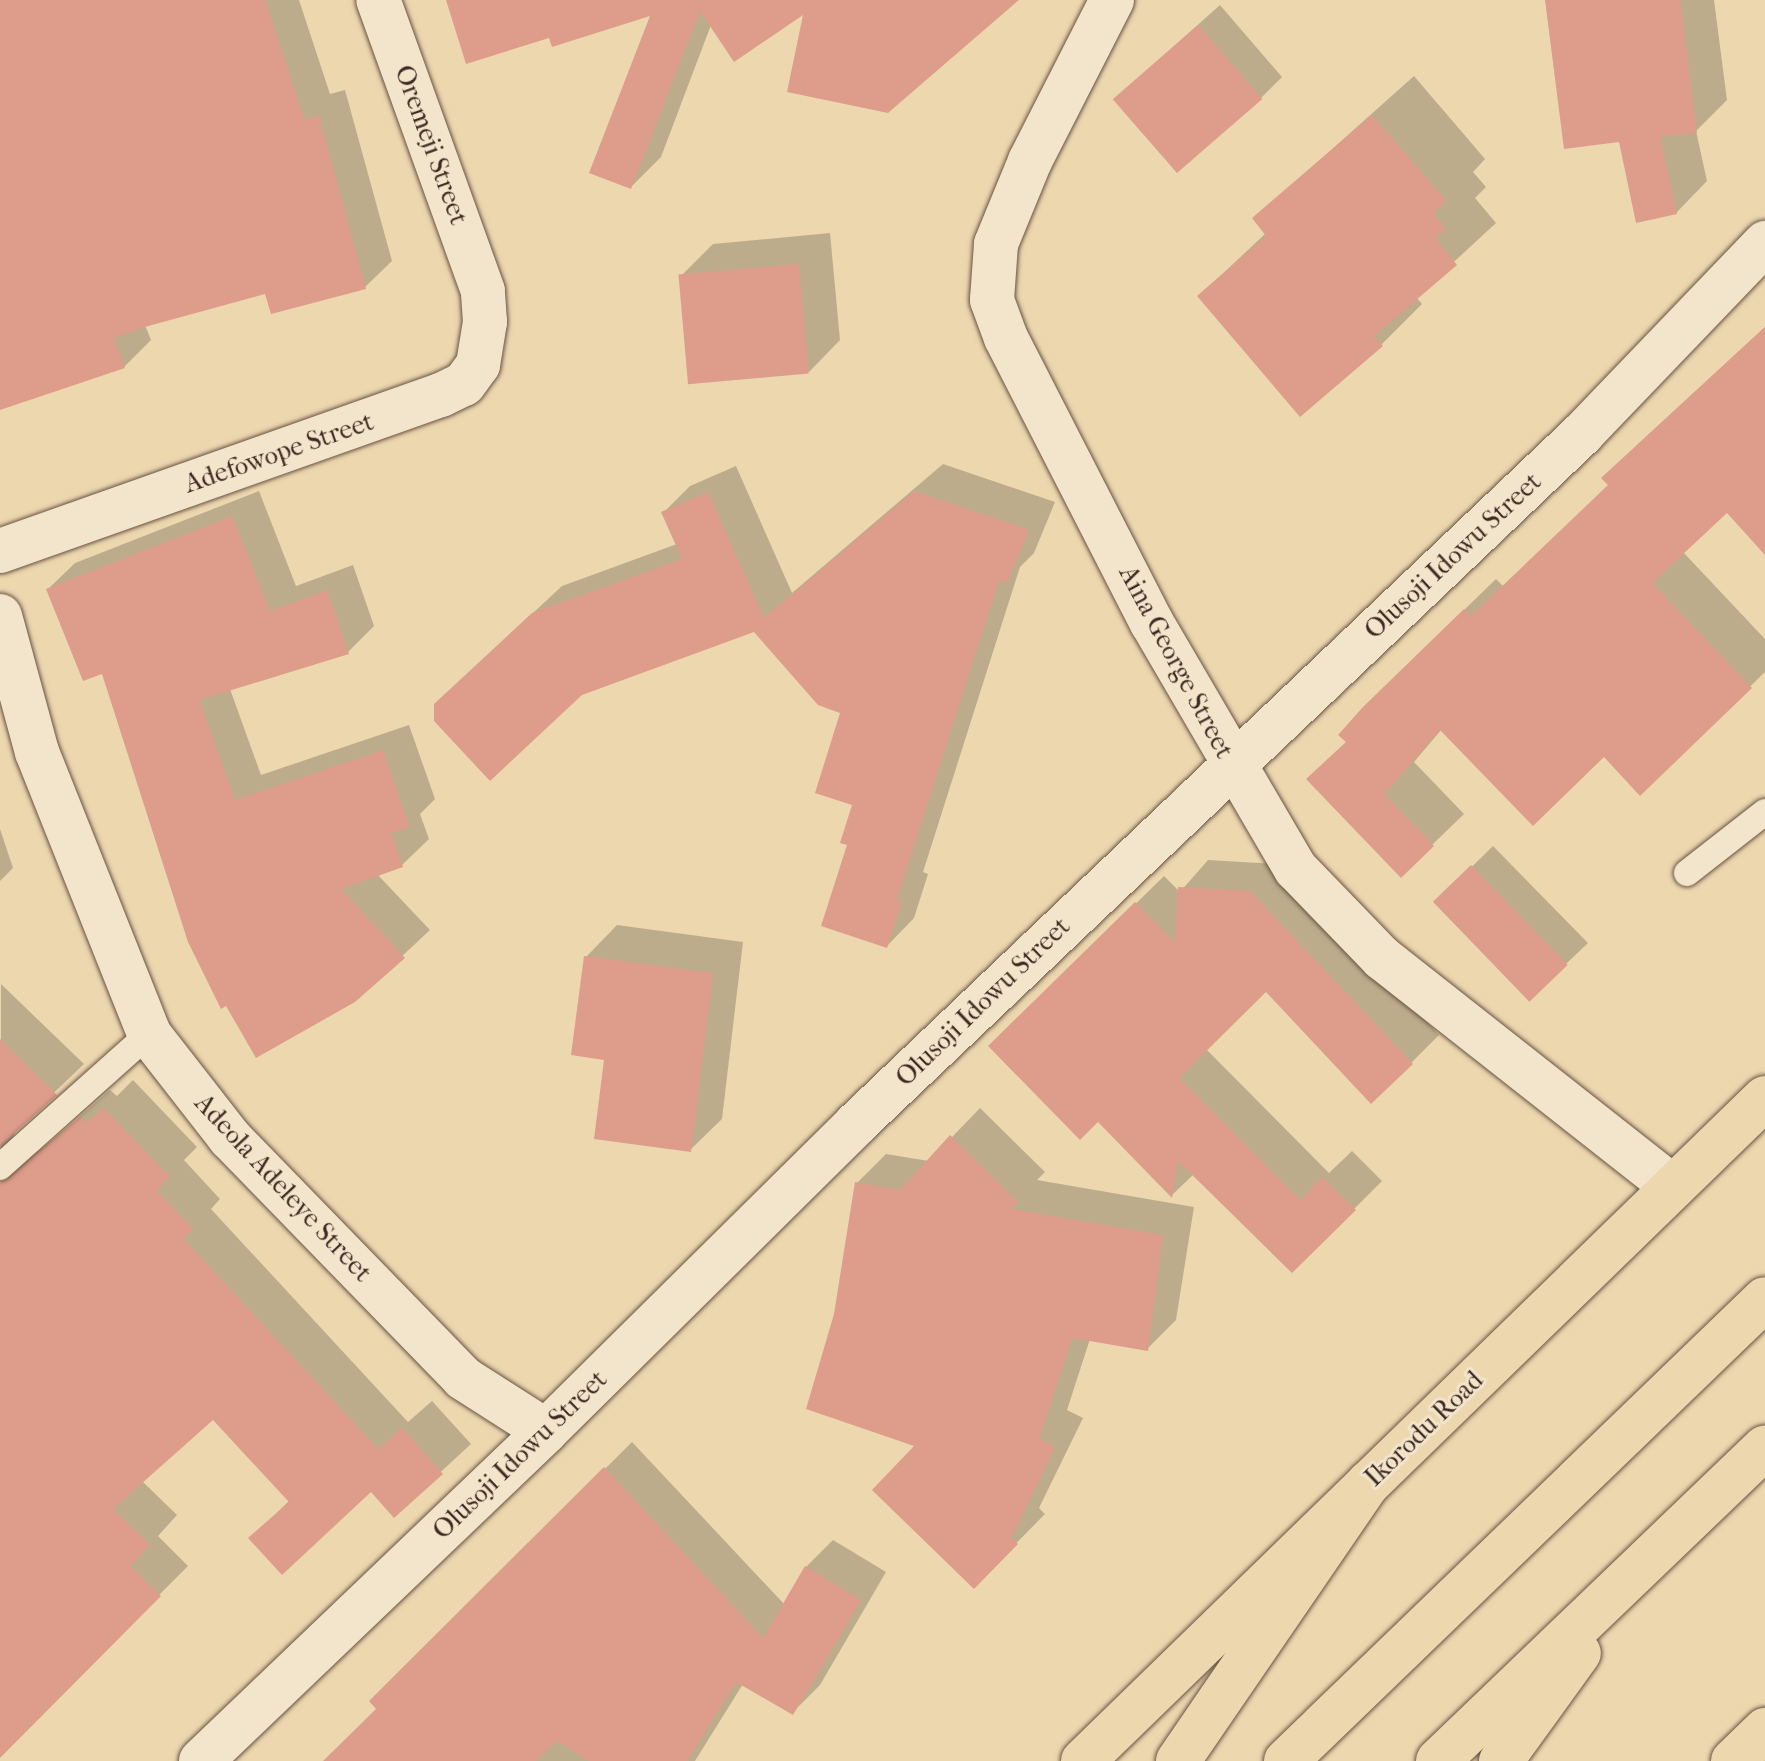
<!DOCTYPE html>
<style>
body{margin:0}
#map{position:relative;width:1765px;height:1761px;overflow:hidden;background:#edd7af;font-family:"IM FELL French Canon",serif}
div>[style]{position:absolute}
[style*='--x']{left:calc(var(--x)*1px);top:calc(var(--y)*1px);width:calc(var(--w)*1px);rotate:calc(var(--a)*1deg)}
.shadow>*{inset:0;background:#0003}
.building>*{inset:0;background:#de9c8a;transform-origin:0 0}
.roads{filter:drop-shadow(0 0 2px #685444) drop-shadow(0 0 2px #685444)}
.lane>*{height:26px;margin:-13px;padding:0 13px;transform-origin:13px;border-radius:13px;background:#f3e5cb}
.street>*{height:44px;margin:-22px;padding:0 22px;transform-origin:22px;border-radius:22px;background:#f3e5cb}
.primary>*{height:44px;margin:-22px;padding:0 22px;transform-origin:22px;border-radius:22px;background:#edd7af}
.highway>*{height:44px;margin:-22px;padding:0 22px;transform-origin:22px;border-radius:22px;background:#edd7af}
span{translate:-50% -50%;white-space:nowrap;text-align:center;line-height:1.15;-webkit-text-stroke:6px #f3e5cb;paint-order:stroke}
.street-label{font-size:26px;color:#3b2921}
</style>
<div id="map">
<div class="shadow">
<i style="clip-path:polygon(0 0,299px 0,330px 94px,345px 90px,392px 261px,365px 287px,266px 291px,145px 325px,151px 340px,124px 367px,0 408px)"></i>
<i style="clip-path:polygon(680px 0,1016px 0,806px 10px,711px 25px,661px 157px,631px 187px)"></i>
<i style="clip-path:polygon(1548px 0,1714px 0,1727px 100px,1696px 131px,1707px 181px,1676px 213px,1621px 140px)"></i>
<i style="clip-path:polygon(1220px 5px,1282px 77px,1261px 98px,1115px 99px)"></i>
<i style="clip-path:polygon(1414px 76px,1485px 159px,1473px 172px,1486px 187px,1475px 198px,1496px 223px,1416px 297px,1422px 304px,1382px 344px,1300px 414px,1199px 296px,1266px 233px,1255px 218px)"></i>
<i style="clip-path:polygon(830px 233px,840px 340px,809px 372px,681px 276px,713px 244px)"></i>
<i style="clip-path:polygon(1765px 327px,1765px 553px,1726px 511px,1683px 552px,1765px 639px,1765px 672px,1641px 793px,1604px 754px,1442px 729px,1414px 762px,1464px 814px,1401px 875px,1348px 741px,1398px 674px,1496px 579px,1503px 586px,1610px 484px,1635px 447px)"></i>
<i style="clip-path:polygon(943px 464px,1055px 502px,1034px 553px,1020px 567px,923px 872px,928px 874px,914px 918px,887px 946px,850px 844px,855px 804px,843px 712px,754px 630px,464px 677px,562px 586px,677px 544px,663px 513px,690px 486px,736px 466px,792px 593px)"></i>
<i style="clip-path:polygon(259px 491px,296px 586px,353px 565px,374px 626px,348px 652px,230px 689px,261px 775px,409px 725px,435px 799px,420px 814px,429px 839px,402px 865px,377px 874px,430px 930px,354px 1001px,104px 671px,48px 589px,75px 563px)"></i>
<i style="clip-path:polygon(0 829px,13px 868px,0 881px)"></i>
<i style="clip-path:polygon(1493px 846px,1588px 943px,1566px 964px,1436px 902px)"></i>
<i style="clip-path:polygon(1208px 860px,1278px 864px,1439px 1035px,1411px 1063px,1266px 989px,1206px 1049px,1329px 1173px,1352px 1151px,1382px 1181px,1292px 1271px,1194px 1174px,1172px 1195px,1098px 1119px,991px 1046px,1164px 876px,1180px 892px)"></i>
<i style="clip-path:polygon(617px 925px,743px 942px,722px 1119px,690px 1150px,606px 1059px,586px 957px)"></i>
<i style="clip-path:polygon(1px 984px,84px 1064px,16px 1129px,12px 1140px,17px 1150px,41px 1151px,110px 1090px,117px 1096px,133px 1080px,197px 1147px,184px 1160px,220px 1199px,211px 1209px,408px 1422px,432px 1401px,471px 1444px,394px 1515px,371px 1489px,250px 1539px,290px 1500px,213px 1417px,142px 1481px,177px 1515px,158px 1536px,188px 1566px,7px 1747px,0 1740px)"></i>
<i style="clip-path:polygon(980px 1108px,1045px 1172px,1037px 1180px,1194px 1207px,1176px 1320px,1147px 1349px,1090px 1339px,1067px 1410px,1083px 1418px,1039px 1508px,1045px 1514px,974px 1586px,917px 1445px,836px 1314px,857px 1183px,886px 1154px,929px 1161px)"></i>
<i style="clip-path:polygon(632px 1442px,785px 1605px,806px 1567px,833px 1540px,886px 1572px,820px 1685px,793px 1712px,743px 1684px,695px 1761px,334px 1761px,379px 1709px,372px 1701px)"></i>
</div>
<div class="building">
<i style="clip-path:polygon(0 0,265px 0,304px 119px,319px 116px,366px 289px,271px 314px,265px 294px,141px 328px,114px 338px,125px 368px,0 410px)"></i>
<i style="clip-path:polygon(446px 0,1019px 0,888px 113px,787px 92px,803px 15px,734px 62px,700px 11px,631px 189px,589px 173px,650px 16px,552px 47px,549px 38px,466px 64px)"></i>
<i style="clip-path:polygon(1545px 0,1680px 0,1697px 133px,1660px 137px,1677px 214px,1636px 223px,1619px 142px,1564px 149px)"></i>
<i style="left:1198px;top:25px;width:98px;height:113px;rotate:49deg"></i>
<i style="clip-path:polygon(1372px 115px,1446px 201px,1433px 213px,1446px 229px,1435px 238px,1457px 265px,1374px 336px,1383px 346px,1300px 417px,1197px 296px,1266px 236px,1252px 218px)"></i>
<i style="left:799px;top:264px;width:110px;height:121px;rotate:85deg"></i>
<i style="clip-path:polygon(1765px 327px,1765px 555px,1727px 513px,1652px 583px,1752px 688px,1640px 796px,1604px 757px,1533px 826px,1440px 730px,1384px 794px,1434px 846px,1401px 878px,1306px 779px,1346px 742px,1338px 735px,1363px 707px,1464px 609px,1471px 616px,1608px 485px,1601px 478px)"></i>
<i style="clip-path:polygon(914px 491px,1029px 530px,1007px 583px,999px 580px,897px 899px,902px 901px,887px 948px,821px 926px,847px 845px,840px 843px,852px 805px,815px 793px,840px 713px,818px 705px,754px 632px,582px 695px,490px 781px,434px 721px,434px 704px,532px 613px,682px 559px,661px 512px,708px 492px,764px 618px)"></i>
<i style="clip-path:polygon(232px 516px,270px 611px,327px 590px,349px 654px,199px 700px,235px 800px,383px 750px,409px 827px,391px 833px,403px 867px,341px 889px,405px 958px,355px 1002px,256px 1058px,226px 1006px,221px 1009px,188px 942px,102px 674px,83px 681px,46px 589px)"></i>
<i style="left:1471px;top:865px;width:139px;height:53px;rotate:46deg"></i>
<i style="clip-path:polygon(1178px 887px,1250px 891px,1413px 1064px,1371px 1104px,1266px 992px,1179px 1078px,1300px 1200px,1322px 1177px,1356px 1210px,1292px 1273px,1178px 1161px,1172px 1198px,1098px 1122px,1080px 1140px,988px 1046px,1135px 902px,1175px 943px)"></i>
<i style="clip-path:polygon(584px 956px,713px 973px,691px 1152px,594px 1139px,604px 1060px,571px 1055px)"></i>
<i style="clip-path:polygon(0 1039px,57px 1095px,0 1146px)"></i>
<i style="clip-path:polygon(103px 1108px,170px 1177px,156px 1190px,193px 1229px,183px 1238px,378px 1449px,402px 1428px,443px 1474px,394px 1518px,371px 1492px,282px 1575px,248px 1538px,289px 1502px,213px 1420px,113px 1509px,150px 1545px,130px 1566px,161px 1596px,0 1758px,0 1183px,80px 1117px,87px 1123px)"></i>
<i style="clip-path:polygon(950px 1135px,1018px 1202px,1011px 1209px,1163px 1235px,1148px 1351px,1072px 1338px,1039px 1439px,1055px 1447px,1011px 1538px,1018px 1544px,974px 1589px,872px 1490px,914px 1446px,806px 1409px,834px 1314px,855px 1182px,900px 1190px)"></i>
<i style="clip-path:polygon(604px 1467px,763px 1638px,805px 1566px,861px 1600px,793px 1715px,736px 1682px,687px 1761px,589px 1761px,557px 1741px,536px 1761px,323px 1761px,376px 1709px,369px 1701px)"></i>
</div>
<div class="roads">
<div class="lane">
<i style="--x:1687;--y:873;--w:99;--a:-38"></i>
<i style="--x:0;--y:1167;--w:200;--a:-41.8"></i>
</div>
<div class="street">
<i style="--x:1112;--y:0;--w:181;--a:117"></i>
<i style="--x:1030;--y:161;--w:90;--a:112.3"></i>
<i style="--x:996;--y:244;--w:56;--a:94.1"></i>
<i style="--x:992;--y:300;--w:40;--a:69.8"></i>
<i style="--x:1006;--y:338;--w:320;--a:62.9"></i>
<i style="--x:1152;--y:623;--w:285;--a:59.7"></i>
<i style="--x:1296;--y:869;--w:124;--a:46"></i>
<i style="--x:1382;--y:958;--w:370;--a:38.2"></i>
<i style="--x:0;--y:551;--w:468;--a:-19.5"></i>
<i style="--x:441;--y:395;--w:25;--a:-26"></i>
<i style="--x:464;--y:384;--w:24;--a:-54"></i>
<i style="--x:478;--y:365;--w:44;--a:-80.8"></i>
<i style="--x:485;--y:322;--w:31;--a:-94"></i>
<i style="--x:483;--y:291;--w:309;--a:-109.8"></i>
<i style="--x:0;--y:616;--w:141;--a:74.8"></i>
<i style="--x:37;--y:752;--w:303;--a:68.3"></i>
<i style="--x:149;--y:1034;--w:132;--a:52.1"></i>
<i style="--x:230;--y:1138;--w:334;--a:45.8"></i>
<i style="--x:463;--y:1378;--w:98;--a:32.6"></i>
<i style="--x:201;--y:1761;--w:477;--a:-43.7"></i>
<i style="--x:546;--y:1431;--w:436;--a:-44.7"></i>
<i style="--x:856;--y:1124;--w:1002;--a:-43.54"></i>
<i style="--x:1582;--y:434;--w:265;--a:-46.2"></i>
</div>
<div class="primary">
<i style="--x:1083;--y:1761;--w:951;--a:-44.19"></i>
<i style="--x:1733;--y:1761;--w:45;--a:-44.1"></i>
</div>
<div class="highway">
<i style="--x:1178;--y:1761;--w:337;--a:-55.6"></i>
<i style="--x:1286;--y:1761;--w:665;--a:-43.97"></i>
<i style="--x:1438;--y:1761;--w:453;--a:-43.8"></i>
<i style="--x:1501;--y:1761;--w:133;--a:-54.2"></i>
</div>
</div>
<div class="street-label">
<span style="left:431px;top:145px;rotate:70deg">Oremeji Street</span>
<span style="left:279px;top:453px;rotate:-19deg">Adefowope Street</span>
<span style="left:1453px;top:556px;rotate:-43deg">Olusoji Idowu Street</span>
<span style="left:1176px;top:662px;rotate:62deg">Aina George Street</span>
<span style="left:983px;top:1002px;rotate:-44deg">Olusoji Idowu Street</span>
<span style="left:283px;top:1188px;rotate:47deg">Adeola Adeleye Street</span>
<span style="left:1424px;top:1429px;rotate:-44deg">Ikorodu Road</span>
<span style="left:520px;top:1455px;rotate:-44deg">Olusoji Idowu Street</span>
</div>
</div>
